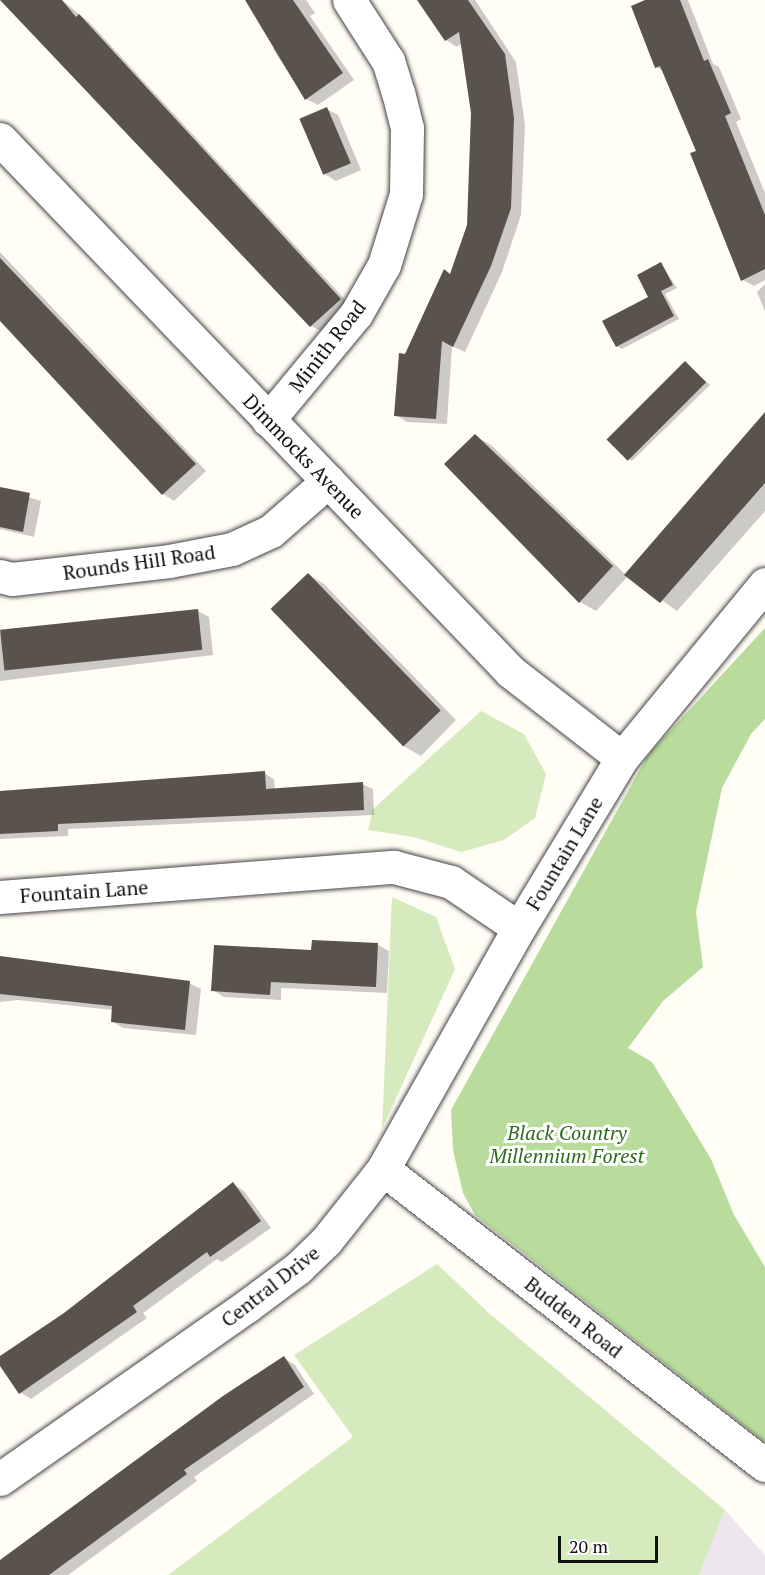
<!DOCTYPE html>
<style>
body{margin:0}
#map{position:relative;width:765px;height:1575px;overflow:hidden;background:#fffdf5;font-family:"PT Serif",serif}
div>[style]{position:absolute}
[style*='--x']{left:calc(var(--x)*1px);top:calc(var(--y)*1px);width:calc(var(--w)*1px);rotate:calc(var(--a)*1deg)}
.industrial>*{inset:0;background:#eee6ef}
.green>*{inset:0;background:#d5ebbd}
.forest>*{inset:0;background:#b9dc9c}
.shadow>*{inset:0;background:#0003}
.building>*{inset:0;background:#5a524d;transform-origin:0 0}
.roads{filter:drop-shadow(0 0 2px #444) drop-shadow(0 0 2px #444)}
.minor>*{height:33px;margin:-16.5px;padding:0 16.5px;transform-origin:16.5px;border-radius:16.5px;background:#fff}
.tertiary>*{height:33px;margin:-16.5px;padding:0 16.5px;transform-origin:16.5px;border-radius:16.5px;background:#fff}
span{translate:-50% -50%;white-space:nowrap;text-align:center;line-height:1.15;-webkit-text-stroke:6px #fff;paint-order:stroke}
.street-label{font-size:20px;color:#111}
.park-label{font-size:20px;color:#2f6b1f;font-style:italic}
.scale{position:absolute;left:558px;top:1536px;width:100px;height:27px;box-sizing:border-box;border:3px solid #111;border-top:0;padding-left:8px;font-size:18px;line-height:21px;white-space:nowrap;color:#111;-webkit-text-stroke:4px #fff;paint-order:stroke}
</style>
<div id="map">
<div class="industrial">
<i style="clip-path:polygon(725px 1510px,765px 1555px,765px 1575px,699px 1575px)"></i>
</div>
<div class="green">
<i style="clip-path:polygon(481px 711px,524px 734px,546px 774px,535px 818px,504px 840px,461px 852px,414px 837px,368px 830px,373px 809px)"></i>
<i style="clip-path:polygon(392px 897px,436px 917px,455px 969px,382px 1129px)"></i>
<i style="clip-path:polygon(437px 1264px,490px 1314px,725px 1510px,699px 1575px,168px 1575px,353px 1437px,294px 1355px)"></i>
</div>
<div class="forest">
<i style="clip-path:polygon(765px 628px,765px 719px,751px 734px,722px 788px,696px 912px,703px 967px,663px 1001px,628px 1048px,652px 1062px,711px 1159px,734px 1215px,765px 1267px,765px 1442px,475px 1215px,463px 1193px,453px 1150px,451px 1110px,648px 755px)"></i>
</div>
<div class="shadow">
<i style="clip-path:polygon(0 0,62px 0,90px 23px,351px 306px,322px 332px,310px 325px)"></i>
<i style="clip-path:polygon(247px 0,306px 0,315px 13px,310px 16px,354px 80px,318px 105px,306px 99px,273px 49px,278px 46px)"></i>
<i style="clip-path:polygon(420px 0,475px 0,516px 62px,525px 125px,521px 215px,502px 272px,465px 352px,452px 346px,447px 424px,407px 422px,396px 415px,406px 355px,451px 275px,468px 225px,473px 113px,463px 43px,457px 47px,446px 40px)"></i>
<i style="clip-path:polygon(649px 0,688px 0,713px 64px,719px 67px,741px 119px,736px 122px,765px 193px,765px 280px,754px 286px,743px 280px,698px 152px,663px 71px,656px 67px)"></i>
<i style="clip-path:polygon(327px 109px,338px 115px,361px 170px,336px 181px,325px 174px)"></i>
<i style="clip-path:polygon(0 252px,206px 471px,174px 501px,163px 494px,0 320px)"></i>
<i style="clip-path:polygon(661px 264px,677px 288px,665px 294px,679px 319px,622px 349px,617px 346px,650px 298px)"></i>
<i style="clip-path:polygon(765px 284px,765px 311px,757px 292px)"></i>
<i style="clip-path:polygon(686px 363px,710px 385px,632px 461px,627px 458px)"></i>
<i style="clip-path:polygon(765px 429px,765px 511px,677px 611px,628px 576px,596px 611px,580px 602px,446px 464px,475px 436px,491px 445px,626px 575px)"></i>
<i style="clip-path:polygon(0 489px,41px 501px,34px 537px,0 529px)"></i>
<i style="clip-path:polygon(308px 574px,324px 584px,456px 720px,421px 756px,405px 747px,271px 608px)"></i>
<i style="clip-path:polygon(198px 611px,209px 617px,213px 655px,0 681px,0 633px)"></i>
<i style="clip-path:polygon(264px 773px,274px 779px,275px 790px,362px 784px,373px 789px,374px 815px,68px 829px,68px 836px,0 839px,0 793px)"></i>
<i style="clip-path:polygon(378px 945px,389px 951px,387px 993px,281px 988px,281px 1000px,224px 997px,213px 990px,313px 952px)"></i>
<i style="clip-path:polygon(0 961px,189px 983px,201px 989px,196px 1035px,123px 1028px,112px 1021px,113px 1010px,18px 1000px,0 1002px)"></i>
<i style="clip-path:polygon(233px 1184px,244px 1191px,271px 1228px,222px 1262px,217px 1259px,143px 1313px,147px 1318px,31px 1399px,20px 1392px,0 1358px,65px 1314px)"></i>
<i style="clip-path:polygon(284px 1358px,295px 1365px,314px 1394px,194px 1477px,197px 1481px,68px 1575px,0 1575px,0 1563px)"></i>
</div>
<div class="building">
<i style="clip-path:polygon(0 0,62px 0,76px 17px,79px 14px,341px 299px,310px 327px)"></i>
<i style="clip-path:polygon(245px 0,293px 0,343px 73px,305px 100px)"></i>
<i style="clip-path:polygon(417px 0,468px 0,505px 54px,514px 118px,511px 208px,491px 266px,453px 347px,442px 341px,436px 419px,394px 416px,399px 353px,405px 354px,444px 269px,450px 274px,467px 225px,471px 113px,459px 32px,445px 41px)"></i>
<i style="clip-path:polygon(645px 0,680px 0,704px 61px,708px 59px,731px 113px,725px 116px,765px 215px,765px 269px,741px 281px,690px 153px,696px 151px,660px 66px,655px 68px,631px 6px)"></i>
<i style="left:327px;top:107px;width:61px;height:30px;rotate:67deg"></i>
<i style="clip-path:polygon(0 258px,196px 464px,162px 495px,0 321px)"></i>
<i style="clip-path:polygon(661px 262px,673px 285px,661px 291px,674px 316px,616px 347px,602px 321px,648px 297px,637px 275px)"></i>
<i style="left:685px;top:361px;width:30px;height:111px;rotate:45deg"></i>
<i style="clip-path:polygon(765px 412px,765px 483px,660px 603px,624px 575px)"></i>
<i style="clip-path:polygon(475px 434px,613px 566px,579px 603px,444px 464px)"></i>
<i style="clip-path:polygon(0 487px,30px 493px,23px 532px,0 527px)"></i>
<i style="left:308px;top:573px;width:191px;height:52px;rotate:46deg"></i>
<i style="left:198px;top:609px;width:41px;height:199px;rotate:84deg"></i>
<i style="clip-path:polygon(265px 771px,266px 789px,363px 782px,364px 810px,58px 824px,58px 831px,0 834px,0 791px)"></i>
<i style="clip-path:polygon(312px 940px,378px 943px,376px 987px,271px 982px,270px 995px,211px 991px,214px 945px,311px 950px)"></i>
<i style="clip-path:polygon(0 956px,190px 981px,185px 1030px,111px 1022px,112px 1006px,0 994px)"></i>
<i style="clip-path:polygon(233px 1182px,261px 1221px,210px 1257px,207px 1252px,133px 1306px,137px 1312px,19px 1394px,0 1366px,0 1356px,64px 1313px)"></i>
<i style="clip-path:polygon(284px 1356px,304px 1387px,184px 1470px,187px 1474px,49px 1575px,0 1575px,0 1560px,223px 1396px)"></i>
</div>
<div class="roads">
<div class="minor">
<i style="--x:0;--y:139;--w:738;--a:46.21"></i>
<i style="--x:511;--y:672;--w:140;--a:37.8"></i>
<i style="--x:268;--y:420;--w:138;--a:-50.3"></i>
<i style="--x:356;--y:314;--w:56;--a:-60.3"></i>
<i style="--x:384;--y:265;--w:74;--a:-72.8"></i>
<i style="--x:406;--y:194;--w:66;--a:-89.1"></i>
<i style="--x:407;--y:128;--w:36;--a:-104"></i>
<i style="--x:398;--y:93;--w:34;--a:-107"></i>
<i style="--x:388;--y:61;--w:72;--a:-122.6"></i>
<i style="--x:0;--y:576;--w:12;--a:14"></i>
<i style="--x:12;--y:579;--w:158;--a:-6.5"></i>
<i style="--x:169;--y:561;--w:64;--a:-10.8"></i>
<i style="--x:232;--y:549;--w:43;--a:-24.8"></i>
<i style="--x:271;--y:531;--w:76;--a:-41.3"></i>
<i style="--x:383;--y:1169;--w:483;--a:37.8"></i>
</div>
<div class="tertiary">
<i style="--x:0;--y:897;--w:395;--a:-4.4"></i>
<i style="--x:394;--y:867;--w:59;--a:14.7"></i>
<i style="--x:451;--y:882;--w:82;--a:34.1"></i>
<i style="--x:519;--y:928;--w:199;--a:-58.8"></i>
<i style="--x:622;--y:758;--w:225;--a:-50.6"></i>
<i style="--x:0;--y:1479;--w:302;--a:-35"></i>
<i style="--x:247;--y:1306;--w:64;--a:-36.7"></i>
<i style="--x:298;--y:1268;--w:39;--a:-44"></i>
<i style="--x:326;--y:1241;--w:92;--a:-51.6"></i>
<i style="--x:383;--y:1169;--w:277;--a:-60.6"></i>
</div>
</div>
<div class="street-label">
<span style="left:327px;top:346px;rotate:-52deg">Minith Road</span>
<span style="left:304px;top:456px;rotate:46deg">Dimmocks Avenue</span>
<span style="left:139px;top:562px;rotate:-8deg">Rounds Hill Road</span>
<span style="left:564px;top:853px;rotate:-59deg">Fountain Lane</span>
<span style="left:84px;top:891px;rotate:-4deg">Fountain Lane</span>
<span style="left:270px;top:1286px;rotate:-38deg">Central Drive</span>
<span style="left:574px;top:1317px;rotate:38deg">Budden Road</span>
</div>
<div class="park-label">
<span style="left:567px;top:1144px">Black Country<br>Millennium Forest</span>
</div>
<div class="scale">20 m</div>
</div>
